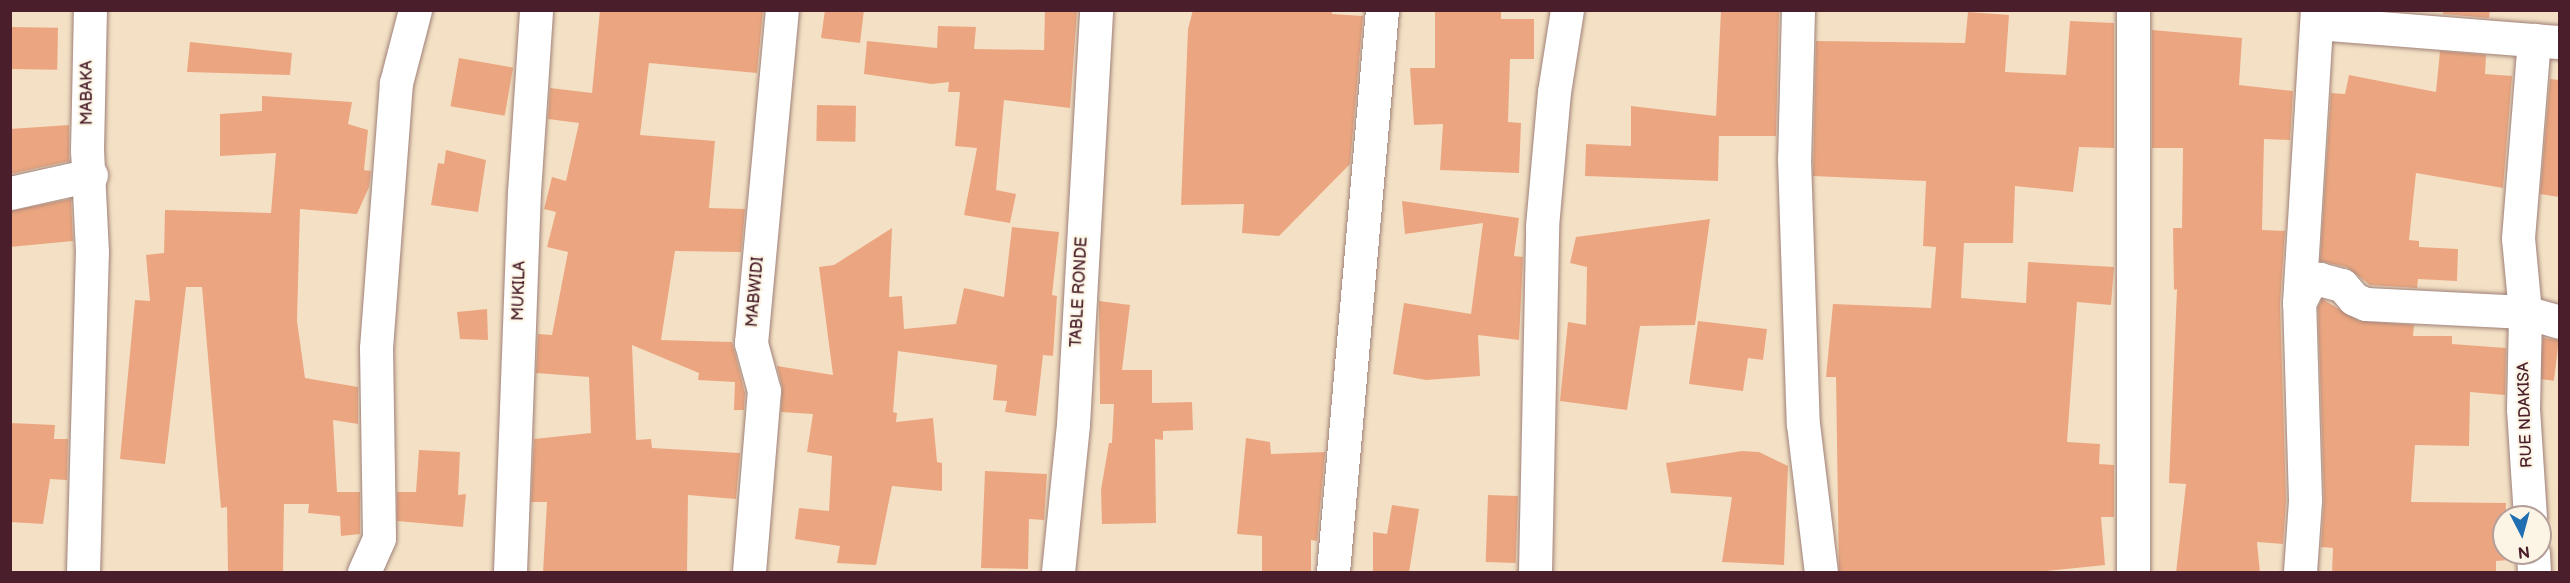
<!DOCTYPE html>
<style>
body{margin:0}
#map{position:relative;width:2570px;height:583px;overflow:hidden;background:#f4e1c5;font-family:"Balsamiq Sans",sans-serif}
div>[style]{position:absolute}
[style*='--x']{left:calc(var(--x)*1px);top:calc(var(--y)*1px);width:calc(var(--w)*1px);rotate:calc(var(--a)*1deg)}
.building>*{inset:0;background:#eba681;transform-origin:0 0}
.roads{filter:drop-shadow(0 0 2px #9f8078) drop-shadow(0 0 2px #9f8078)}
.minor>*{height:33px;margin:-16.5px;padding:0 16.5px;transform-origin:16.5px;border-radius:16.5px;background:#fff}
span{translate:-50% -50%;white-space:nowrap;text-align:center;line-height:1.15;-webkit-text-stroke:4.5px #fcf5e5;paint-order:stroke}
.street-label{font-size:16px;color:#4a1f2b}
.frame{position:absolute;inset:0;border:12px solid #4a1f2b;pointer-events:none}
.north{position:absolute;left:2492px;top:505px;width:60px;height:60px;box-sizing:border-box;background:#fcf5e5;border:2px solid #b59f9b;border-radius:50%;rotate:174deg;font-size:16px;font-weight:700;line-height:24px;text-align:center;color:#4a1f2b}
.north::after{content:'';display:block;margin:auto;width:21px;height:27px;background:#1f6fb2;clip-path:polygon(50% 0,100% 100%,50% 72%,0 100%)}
</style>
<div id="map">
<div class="building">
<i style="clip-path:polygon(600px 10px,763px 10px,757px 73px,649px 63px,640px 135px,715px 141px,709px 208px,745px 209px,741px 252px,675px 251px,661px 340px,732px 342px,745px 393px,744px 410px,734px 410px,735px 382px,698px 380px,699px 373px,632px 345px,636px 440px,651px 439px,652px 448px,740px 453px,736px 499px,688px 495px,687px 573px,543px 573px,547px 502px,531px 502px,534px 439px,591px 433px,589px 377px,536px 373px,538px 334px,552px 335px,568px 252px,547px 247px,556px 212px,544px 209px,552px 177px,566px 181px,579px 123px,548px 119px,550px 88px,592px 93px)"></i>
<i style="clip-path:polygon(825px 10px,864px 10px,860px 43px,821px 38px)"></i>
<i style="clip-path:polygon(1045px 10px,1077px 10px,1070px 108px,1004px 100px,996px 190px,1016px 194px,1010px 223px,964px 215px,977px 148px,955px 146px,960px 92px,948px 92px,949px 82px,932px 84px,864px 74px,867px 41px,937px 48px,938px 26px,976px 27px,974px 49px,1044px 50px)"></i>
<i style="clip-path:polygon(1193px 10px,1332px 10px,1332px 14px,1363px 16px,1350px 164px,1279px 236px,1242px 233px,1244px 204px,1181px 205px,1188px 29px)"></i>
<i style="clip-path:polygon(1435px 10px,1501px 10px,1501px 19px,1534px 19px,1534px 59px,1510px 59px,1508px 122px,1521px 123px,1519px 173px,1440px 170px,1443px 124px,1414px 125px,1410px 68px,1435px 68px)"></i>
<i style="clip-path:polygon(1721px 10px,1779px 10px,1776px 136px,1719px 136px,1718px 181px,1585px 176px,1586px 144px,1631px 146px,1631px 106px,1716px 116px)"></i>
<i style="clip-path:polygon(2443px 10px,2490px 10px,2489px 18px,2443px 14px)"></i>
<i style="clip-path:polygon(1968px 12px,2009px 15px,2005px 72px,2066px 75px,2070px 21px,2114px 23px,2114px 148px,2079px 147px,2073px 192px,2015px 186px,2013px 243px,1964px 243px,1961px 298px,2026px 303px,2028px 262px,2114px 267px,2111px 305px,2077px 302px,2067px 442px,2100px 444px,2099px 464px,2114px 465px,2114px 517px,2101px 517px,2105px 565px,2026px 573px,1839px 573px,1836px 377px,1826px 377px,1833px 304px,1931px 308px,1936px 247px,1923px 246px,1926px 181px,1813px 176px,1816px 41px,1965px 43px)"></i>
<i style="left:10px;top:27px;width:48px;height:42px;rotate:1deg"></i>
<i style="clip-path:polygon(2152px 30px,2242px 38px,2239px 85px,2293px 91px,2290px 140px,2264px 139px,2262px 230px,2285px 231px,2280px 304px,2286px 500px,2283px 544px,2257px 542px,2260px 573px,2176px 573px,2186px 484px,2169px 483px,2177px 289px,2174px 290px,2173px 228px,2182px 228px,2183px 148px,2152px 148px)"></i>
<i style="clip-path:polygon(190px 42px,292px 53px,290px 75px,187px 72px)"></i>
<i style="clip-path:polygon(2440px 51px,2486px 55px,2485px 74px,2512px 76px,2503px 188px,2416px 173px,2409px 240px,2419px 241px,2419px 247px,2458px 249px,2457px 281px,2418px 279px,2417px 288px,2370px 285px,2347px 267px,2320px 261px,2331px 93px,2345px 94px,2349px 75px,2436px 92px)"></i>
<i style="left:459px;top:58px;width:55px;height:49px;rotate:10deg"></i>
<i style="clip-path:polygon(2550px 79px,2559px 80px,2559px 197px,2540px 194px)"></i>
<i style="clip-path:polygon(262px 96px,352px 102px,348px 124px,368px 130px,364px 170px,371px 171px,369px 187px,357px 214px,300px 209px,297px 321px,305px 378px,358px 387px,358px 424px,333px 420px,337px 492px,360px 492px,360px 534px,341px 536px,340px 516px,308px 513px,309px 504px,284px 504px,283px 573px,228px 573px,227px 507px,221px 508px,202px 287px,186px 287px,165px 464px,120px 459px,135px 300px,150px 301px,146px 255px,164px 253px,165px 210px,271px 213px,276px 153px,220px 156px,220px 114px,262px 111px)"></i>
<i style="left:817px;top:105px;width:39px;height:36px;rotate:1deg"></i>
<i style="clip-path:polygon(69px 125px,69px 161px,10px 174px,10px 129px)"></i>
<i style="clip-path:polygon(446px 150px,486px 160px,478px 212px,431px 205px,438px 163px,444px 164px)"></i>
<i style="clip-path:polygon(71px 199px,73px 241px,10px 247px,10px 211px)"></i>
<i style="clip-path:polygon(1402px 201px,1519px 218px,1514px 256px,1523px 257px,1519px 340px,1478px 335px,1480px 376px,1426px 380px,1393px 374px,1404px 303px,1471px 314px,1483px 223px,1405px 234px)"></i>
<i style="clip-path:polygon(1710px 219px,1695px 325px,1640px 326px,1627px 410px,1560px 401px,1568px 322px,1586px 325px,1587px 267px,1570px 263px,1576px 237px)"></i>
<i style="clip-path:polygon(1012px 227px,1059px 232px,1052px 295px,1057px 296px,1053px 356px,1043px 355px,1036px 416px,1005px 412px,1007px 401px,993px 400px,997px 365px,898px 351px,893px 412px,897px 413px,896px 422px,933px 418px,937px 462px,942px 463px,942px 491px,892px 486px,876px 565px,837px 563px,840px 546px,795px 539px,799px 508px,829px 511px,832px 456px,807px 452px,813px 414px,781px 412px,782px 386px,777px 366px,833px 375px,819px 267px,834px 265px,892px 228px,889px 297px,902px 296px,904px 329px,956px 324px,964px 288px,1004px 297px)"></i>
<i style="clip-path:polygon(2322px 299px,2359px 321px,2414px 325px,2413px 336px,2452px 336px,2452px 344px,2506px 348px,2505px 395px,2470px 392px,2469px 446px,2415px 445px,2411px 502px,2506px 503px,2504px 553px,2510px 553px,2510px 560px,2496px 561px,2496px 573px,2332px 573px,2333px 548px,2321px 547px,2324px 499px,2318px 307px)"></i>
<i style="clip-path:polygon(1099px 301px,1130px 305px,1122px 370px,1152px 370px,1152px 403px,1192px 402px,1193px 430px,1163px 431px,1163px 440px,1155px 439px,1156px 523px,1102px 524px,1101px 490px,1109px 443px,1112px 443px,1114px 404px,1100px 404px)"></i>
<i style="clip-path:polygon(487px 309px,488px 340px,460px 339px,457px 312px)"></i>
<i style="clip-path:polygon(1698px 321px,1767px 329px,1763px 360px,1748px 358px,1743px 391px,1689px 384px)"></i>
<i style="left:2543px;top:338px;width:16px;height:41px;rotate:7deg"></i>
<i style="clip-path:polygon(10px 423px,55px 425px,54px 439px,68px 439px,67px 480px,50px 479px,43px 524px,10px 522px)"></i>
<i style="clip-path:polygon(1246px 438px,1270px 442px,1271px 454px,1325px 452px,1317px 541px,1311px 540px,1311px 573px,1262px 573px,1262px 536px,1237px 534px)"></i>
<i style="clip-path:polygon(419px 450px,460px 452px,458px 495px,466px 494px,463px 527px,397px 521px,397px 492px,416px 492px)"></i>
<i style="clip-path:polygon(1742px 451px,1759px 452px,1788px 466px,1784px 565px,1722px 562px,1732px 497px,1671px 493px,1666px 463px)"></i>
<i style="clip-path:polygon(985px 471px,1047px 474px,1044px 520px,1029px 519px,1028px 569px,981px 568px)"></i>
<i style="left:1488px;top:495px;width:30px;height:67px;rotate:2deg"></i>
<i style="clip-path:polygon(1392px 505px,1419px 509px,1409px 573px,1373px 573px,1373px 532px,1387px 534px)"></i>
</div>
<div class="roads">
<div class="minor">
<i style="--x:1798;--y:10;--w:149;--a:91.5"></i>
<i style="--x:1794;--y:159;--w:265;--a:88.1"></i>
<i style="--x:1803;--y:424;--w:149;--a:83.1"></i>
<i style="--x:2133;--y:10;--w:562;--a:90"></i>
<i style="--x:2317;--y:23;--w:244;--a:4.5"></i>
<i style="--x:10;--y:193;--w:83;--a:-12.5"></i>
<i style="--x:2299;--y:303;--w:20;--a:-63"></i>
<i style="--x:2308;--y:285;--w:13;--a:-29"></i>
<i style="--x:2319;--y:279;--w:24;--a:15"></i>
<i style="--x:2342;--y:285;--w:18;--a:49"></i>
<i style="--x:2354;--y:299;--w:13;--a:23"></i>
<i style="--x:2366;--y:304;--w:159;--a:2.9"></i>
<i style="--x:2525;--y:312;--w:36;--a:16"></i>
<i style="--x:2530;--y:517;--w:108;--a:-93.7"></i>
<i style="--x:2523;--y:409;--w:97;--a:-88.8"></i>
<i style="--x:2525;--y:312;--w:74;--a:-95.4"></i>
<i style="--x:2518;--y:238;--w:199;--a:-85.4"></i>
<i style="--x:2533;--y:553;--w:19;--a:87"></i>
<i style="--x:83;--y:572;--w:320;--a:-88.4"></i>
<i style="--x:92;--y:252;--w:102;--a:-92.8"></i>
<i style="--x:87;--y:150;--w:140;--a:-88.8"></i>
<i style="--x:364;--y:572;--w:37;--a:-66"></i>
<i style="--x:379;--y:538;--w:190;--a:-90.9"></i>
<i style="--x:376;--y:348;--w:266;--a:-85.7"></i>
<i style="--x:396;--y:83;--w:75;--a:-75.4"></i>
<i style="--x:510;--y:572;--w:380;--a:-87.9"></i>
<i style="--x:524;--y:192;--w:182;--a:-86.2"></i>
<i style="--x:749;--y:572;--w:182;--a:-85.3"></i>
<i style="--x:764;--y:391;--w:50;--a:-105.2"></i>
<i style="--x:751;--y:343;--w:334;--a:-84.7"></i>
<i style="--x:1058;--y:572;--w:149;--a:-84.2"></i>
<i style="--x:1073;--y:424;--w:415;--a:-86.8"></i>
<i style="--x:1333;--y:572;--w:564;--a:-85.02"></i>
<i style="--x:1535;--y:572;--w:346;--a:-88.8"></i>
<i style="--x:1542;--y:226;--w:135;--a:-84.9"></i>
<i style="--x:1554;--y:92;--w:83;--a:-81"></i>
<i style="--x:2300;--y:572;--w:72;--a:-86"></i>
<i style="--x:2305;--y:500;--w:197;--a:-91.7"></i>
<i style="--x:2299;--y:303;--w:294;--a:-86.5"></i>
</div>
</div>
<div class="street-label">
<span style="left:88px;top:93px;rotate:-90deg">MABAKA</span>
<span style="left:520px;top:291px;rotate:-88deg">MUKILA</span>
<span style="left:756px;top:292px;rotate:-85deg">MABWIDI</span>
<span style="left:1080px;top:292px;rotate:-87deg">TABLE RONDE</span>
<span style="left:2526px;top:415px;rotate:-92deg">RUE NDAKISA</span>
</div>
<div class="frame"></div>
<div class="north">N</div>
</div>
